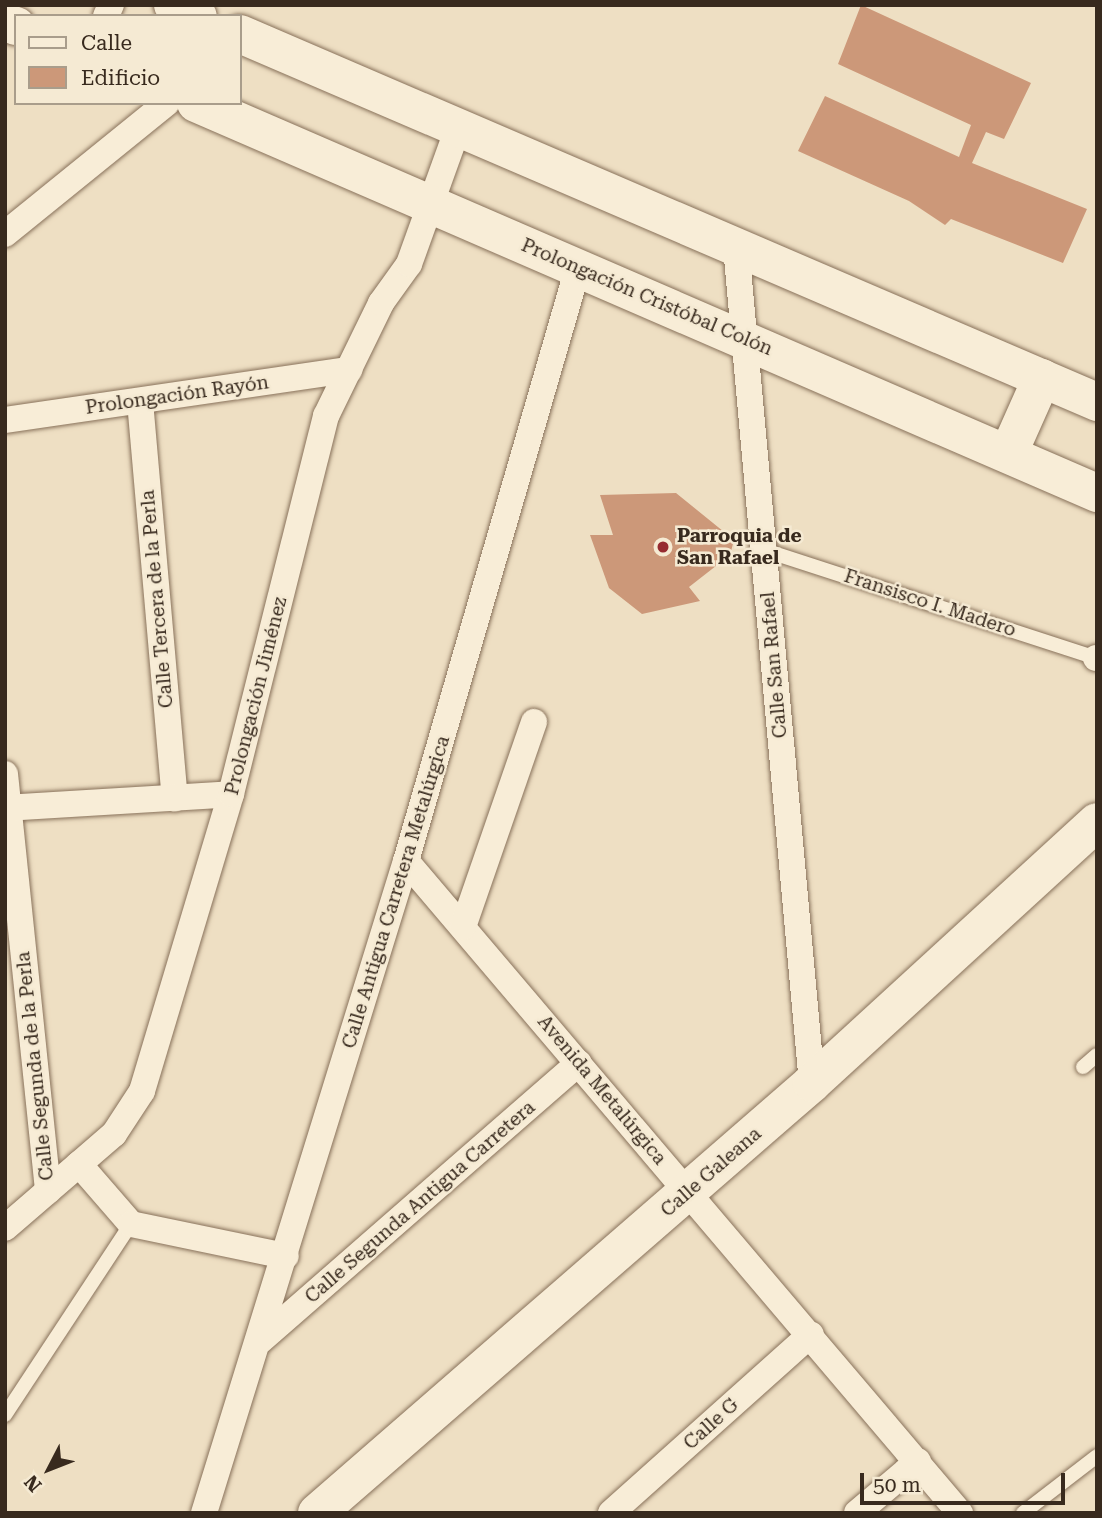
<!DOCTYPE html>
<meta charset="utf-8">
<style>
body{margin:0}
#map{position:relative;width:1102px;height:1518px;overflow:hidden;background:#eedfc3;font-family:"Roboto Serif",serif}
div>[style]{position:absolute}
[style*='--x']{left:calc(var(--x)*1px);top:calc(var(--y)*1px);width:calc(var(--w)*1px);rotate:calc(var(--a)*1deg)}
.building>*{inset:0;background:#cc9879}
.roads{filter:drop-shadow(0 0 2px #88715a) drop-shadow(0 0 2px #88715a)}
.lane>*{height:14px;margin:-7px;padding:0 7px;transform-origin:7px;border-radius:7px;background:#f8edd7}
.street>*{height:26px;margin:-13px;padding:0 13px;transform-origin:13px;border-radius:13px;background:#f8edd7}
.secondary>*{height:38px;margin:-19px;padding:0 19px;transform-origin:19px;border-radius:19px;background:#f8edd7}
.dots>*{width:19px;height:19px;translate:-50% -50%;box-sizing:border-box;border:4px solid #f5ead3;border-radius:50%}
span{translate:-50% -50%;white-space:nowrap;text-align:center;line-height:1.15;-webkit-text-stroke:5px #f5ead3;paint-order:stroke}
.street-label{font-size:19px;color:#382a1e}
.poi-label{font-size:19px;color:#382a1e;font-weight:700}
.left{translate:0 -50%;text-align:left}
.frame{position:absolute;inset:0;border:7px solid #382a1e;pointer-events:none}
.legend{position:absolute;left:14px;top:14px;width:228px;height:91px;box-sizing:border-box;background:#f5ead3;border:2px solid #a99d8b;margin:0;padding:9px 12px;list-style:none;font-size:21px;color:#382a1e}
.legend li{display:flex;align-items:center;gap:14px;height:35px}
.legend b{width:35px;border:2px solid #a99d8b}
.north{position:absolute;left:14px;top:1434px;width:70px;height:70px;-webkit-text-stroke:5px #f5ead3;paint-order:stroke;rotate:228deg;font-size:19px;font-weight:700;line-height:28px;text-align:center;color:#382a1e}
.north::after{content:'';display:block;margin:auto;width:24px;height:32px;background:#382a1e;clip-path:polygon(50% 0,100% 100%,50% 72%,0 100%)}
.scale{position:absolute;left:860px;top:1473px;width:205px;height:32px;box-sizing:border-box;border:4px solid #382a1e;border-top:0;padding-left:9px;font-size:21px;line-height:24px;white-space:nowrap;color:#382a1e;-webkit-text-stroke:5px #f5ead3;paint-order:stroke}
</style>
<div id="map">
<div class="building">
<i style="clip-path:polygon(861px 5px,1031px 83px,1004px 139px,986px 132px,972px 163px,1087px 209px,1063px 263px,951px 219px,945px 225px,909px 201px,798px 151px,825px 96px,959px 157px,971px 125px,838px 64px)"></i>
<i style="clip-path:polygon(676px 493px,734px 540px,730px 555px,689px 587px,700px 601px,642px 614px,609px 588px,590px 535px,613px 535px,600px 495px)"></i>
</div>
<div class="roads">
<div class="lane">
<i style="--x:764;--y:550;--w:349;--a:18"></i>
<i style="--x:1083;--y:1067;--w:18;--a:-41"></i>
<i style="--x:5;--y:1415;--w:229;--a:-56.6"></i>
<i style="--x:1023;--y:1513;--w:93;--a:-37.6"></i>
</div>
<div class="street">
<i style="--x:106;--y:16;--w:12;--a:-66"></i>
<i style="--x:5;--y:234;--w:208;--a:-39"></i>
<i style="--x:736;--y:247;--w:839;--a:84.81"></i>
<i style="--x:140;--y:401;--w:399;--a:85"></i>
<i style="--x:5;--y:420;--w:348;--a:-8.3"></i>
<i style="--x:1096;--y:658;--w:1;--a:0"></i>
<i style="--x:5;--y:774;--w:419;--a:84.1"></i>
<i style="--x:5;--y:808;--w:226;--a:-3.5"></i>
<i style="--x:406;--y:861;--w:856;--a:49.65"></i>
<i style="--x:463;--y:927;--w:217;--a:-70.9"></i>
<i style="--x:79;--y:1164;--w:79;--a:49.1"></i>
<i style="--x:131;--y:1224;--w:158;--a:11.7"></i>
<i style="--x:5;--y:1228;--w:144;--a:-40.8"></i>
<i style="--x:114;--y:1134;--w:51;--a:-56.9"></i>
<i style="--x:142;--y:1091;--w:310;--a:-73.3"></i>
<i style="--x:231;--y:794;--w:390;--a:-75.9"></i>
<i style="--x:326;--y:416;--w:126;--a:-64"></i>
<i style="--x:381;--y:303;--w:48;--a:-54.3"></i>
<i style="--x:409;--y:264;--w:145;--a:-70.2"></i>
<i style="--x:260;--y:1341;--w:423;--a:-41.1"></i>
<i style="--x:204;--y:1513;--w:683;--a:-72.79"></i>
<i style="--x:406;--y:861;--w:617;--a:-73.83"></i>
<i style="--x:611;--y:1513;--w:268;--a:-41.8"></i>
<i style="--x:857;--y:1513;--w:80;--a:-40.4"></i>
</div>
<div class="secondary">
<i style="--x:173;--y:5;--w:27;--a:24"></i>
<i style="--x:5;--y:22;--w:12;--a:20"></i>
<i style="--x:240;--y:34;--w:933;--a:23.24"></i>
<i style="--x:196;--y:103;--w:982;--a:23.41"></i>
<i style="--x:1009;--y:452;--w:81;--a:-66"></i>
<i style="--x:317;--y:1513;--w:656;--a:-40.98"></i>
<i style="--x:812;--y:1083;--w:386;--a:-42.5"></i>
</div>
</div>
<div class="dots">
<i style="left:663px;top:547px;background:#962b30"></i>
</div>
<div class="street-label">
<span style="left:647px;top:297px;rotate:23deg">Prolongación Cristóbal Colón</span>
<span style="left:177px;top:395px;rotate:-8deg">Prolongación Rayón</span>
<span style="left:157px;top:599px;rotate:-95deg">Calle Tercera de la Perla</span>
<span style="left:930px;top:603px;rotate:18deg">Fransisco I. Madero</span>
<span style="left:774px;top:665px;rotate:-95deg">Calle San Rafael</span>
<span style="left:256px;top:696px;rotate:-76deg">Prolongación Jiménez</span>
<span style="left:396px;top:892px;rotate:-73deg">Calle Antigua Carretera Metalúrgica</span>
<span style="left:35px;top:1066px;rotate:-96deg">Calle Segunda de la Perla</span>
<span style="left:602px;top:1090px;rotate:50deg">Avenida Metalúrgica</span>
<span style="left:711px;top:1172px;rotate:-41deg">Calle Galeana</span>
<span style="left:420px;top:1202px;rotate:-41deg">Calle Segunda Antigua Carretera</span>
<span style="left:711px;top:1424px;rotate:-42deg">Calle G</span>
</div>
<div class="poi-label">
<span class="left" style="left:677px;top:547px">Parroquia de<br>San Rafael</span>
</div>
<div class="frame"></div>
<ul class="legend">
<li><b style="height:9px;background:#f8edd7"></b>Calle</li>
<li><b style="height:19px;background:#cc9879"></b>Edificio</li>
</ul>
<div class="north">N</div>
<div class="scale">50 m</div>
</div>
